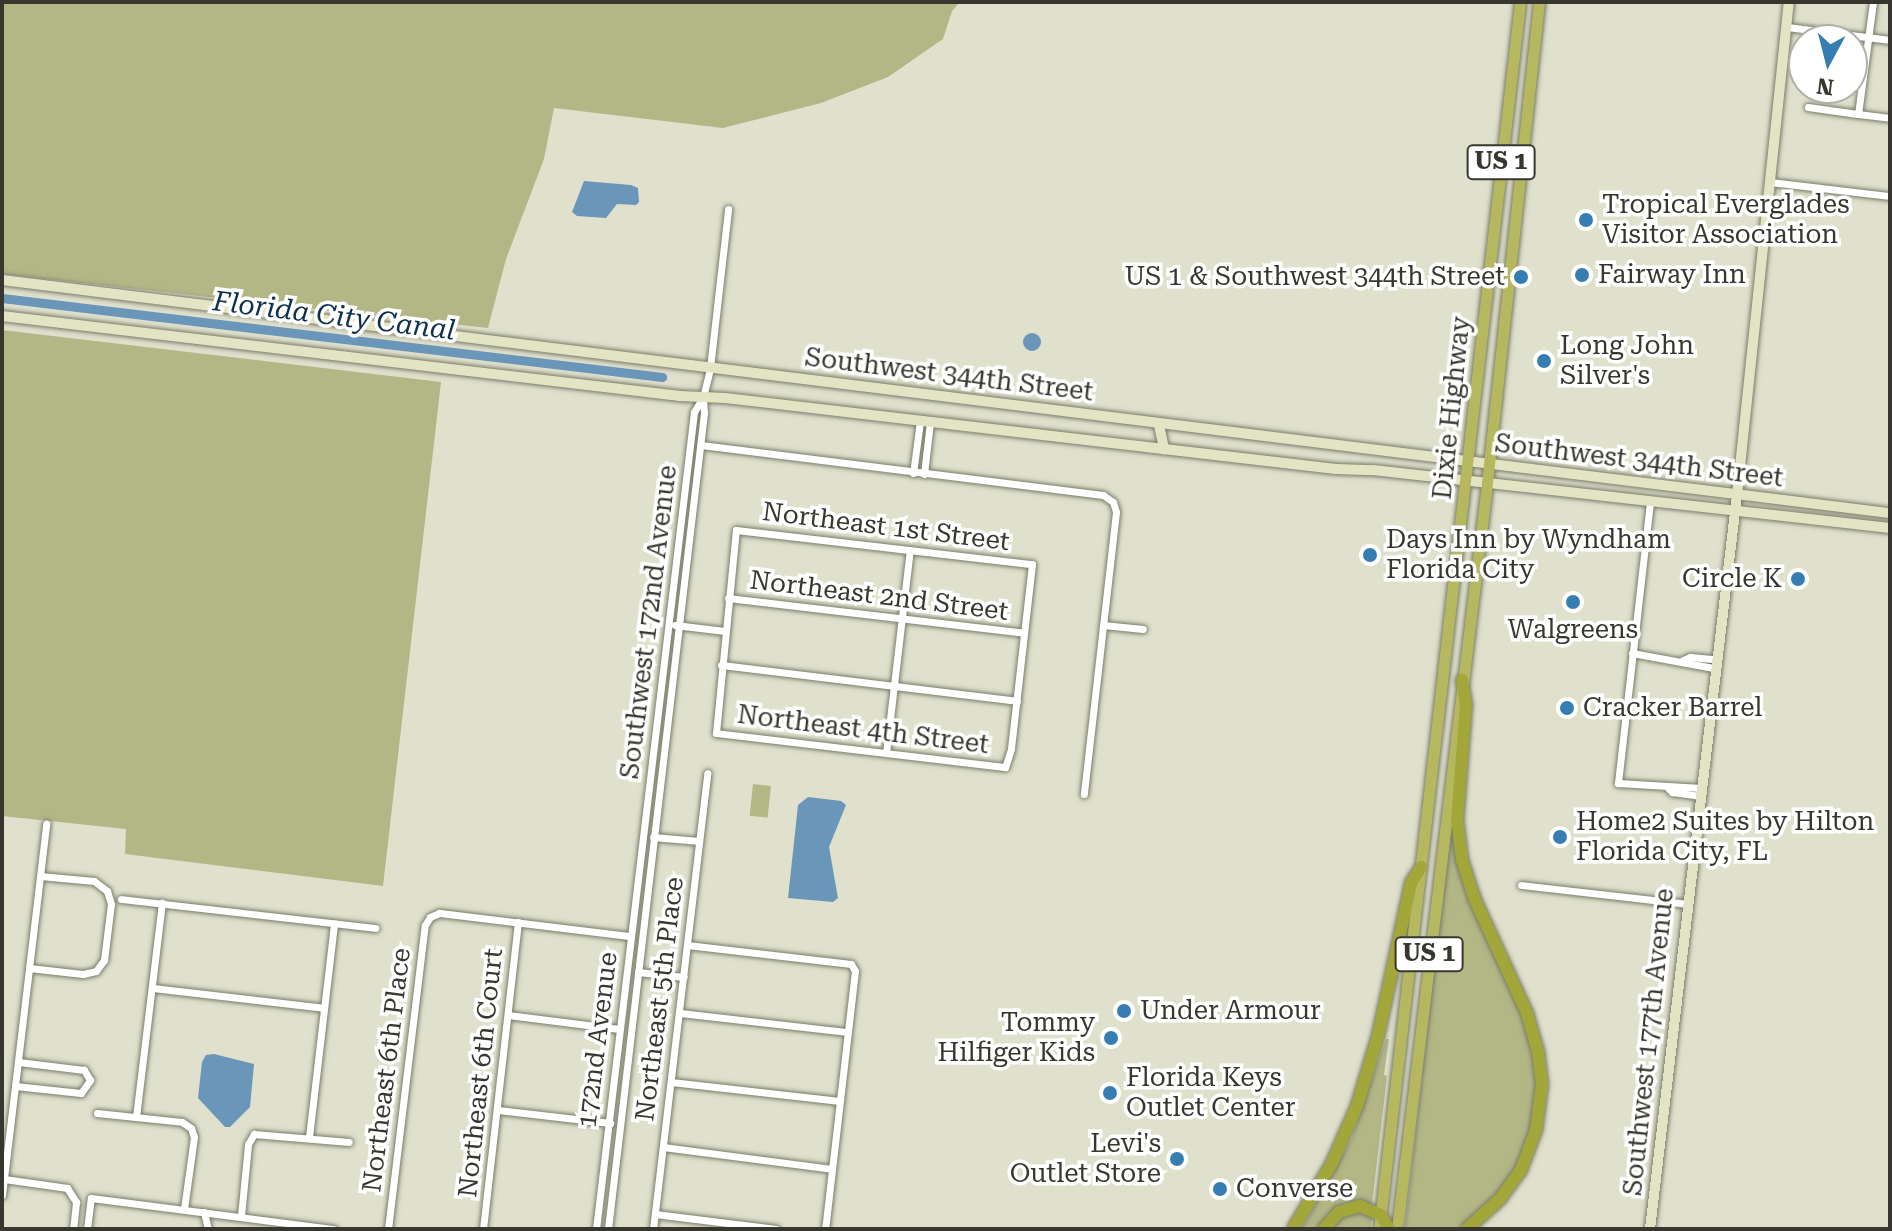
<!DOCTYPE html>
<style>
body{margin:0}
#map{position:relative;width:1892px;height:1231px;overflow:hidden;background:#dfe1cd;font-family:"Roboto Serif",serif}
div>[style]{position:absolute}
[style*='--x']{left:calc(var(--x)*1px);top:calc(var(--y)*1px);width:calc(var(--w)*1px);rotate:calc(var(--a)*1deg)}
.green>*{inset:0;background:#b3b786;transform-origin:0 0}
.water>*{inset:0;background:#6a96ba}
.round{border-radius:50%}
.canal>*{height:9px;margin:-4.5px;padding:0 4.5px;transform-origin:4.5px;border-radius:4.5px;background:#6a96ba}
.roads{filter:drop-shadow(0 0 2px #7a7c6a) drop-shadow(0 0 2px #7a7c6a)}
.minor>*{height:7px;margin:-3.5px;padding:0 3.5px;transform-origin:3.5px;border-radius:3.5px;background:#fff}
.secondary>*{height:10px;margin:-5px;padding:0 5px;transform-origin:5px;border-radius:5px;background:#e3e4c4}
.trunk>*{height:11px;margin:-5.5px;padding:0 5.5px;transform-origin:5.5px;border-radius:5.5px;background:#b6b860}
.motorway>*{height:12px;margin:-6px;padding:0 6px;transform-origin:6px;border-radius:6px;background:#a3a639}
.dots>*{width:22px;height:22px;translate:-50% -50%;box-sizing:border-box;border:4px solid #fff;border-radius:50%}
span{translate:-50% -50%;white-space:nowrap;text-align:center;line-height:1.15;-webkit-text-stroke:7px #fff;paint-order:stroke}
.shield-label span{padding:2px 6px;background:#fff;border:2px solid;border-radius:6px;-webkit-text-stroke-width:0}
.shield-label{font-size:24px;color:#373730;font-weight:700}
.poi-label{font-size:26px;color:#373730}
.left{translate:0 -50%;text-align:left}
.right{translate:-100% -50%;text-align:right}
.street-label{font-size:26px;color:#373730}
.water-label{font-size:28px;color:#0e324b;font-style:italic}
.frame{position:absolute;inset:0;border:4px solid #373730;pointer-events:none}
.north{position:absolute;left:1788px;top:24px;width:80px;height:80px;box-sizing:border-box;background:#fff;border:2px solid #afafac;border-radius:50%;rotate:187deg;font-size:22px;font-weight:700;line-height:32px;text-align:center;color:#373730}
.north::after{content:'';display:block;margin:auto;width:28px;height:36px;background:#367eb2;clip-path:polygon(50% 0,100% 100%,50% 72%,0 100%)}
</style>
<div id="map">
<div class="green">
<i style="clip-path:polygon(2px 2px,960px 2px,952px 11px,943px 39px,888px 77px,821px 103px,723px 128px,554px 108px,544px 159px,506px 259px,488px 328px,2px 274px)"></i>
<i style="clip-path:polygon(2px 330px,441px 382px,383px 886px,125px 854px,126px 829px,2px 816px)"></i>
<i style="left:753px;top:784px;width:18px;height:32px;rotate:6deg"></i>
<i style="clip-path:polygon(1449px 836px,1454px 837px,1526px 1023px,1537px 1075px,1534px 1120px,1518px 1164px,1500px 1191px,1468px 1221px,1457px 1229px,1405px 1229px)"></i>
<i style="clip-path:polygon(1386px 1039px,1389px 1039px,1384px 1075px,1387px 1076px,1372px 1204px,1358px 1201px,1345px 1203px,1331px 1212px,1317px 1229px,1302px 1229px,1352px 1138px)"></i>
<i style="clip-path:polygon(1355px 1210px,1372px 1213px,1371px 1229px,1328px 1229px,1337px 1219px)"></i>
</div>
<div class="water">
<i style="clip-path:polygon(584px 181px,631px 185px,638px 188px,639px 202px,636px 205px,617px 204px,606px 218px,577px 216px,572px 212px)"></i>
<i class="round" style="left:1023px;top:333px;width:18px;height:18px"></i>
<i style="clip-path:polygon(808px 797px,841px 801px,846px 805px,829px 847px,838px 898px,833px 902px,788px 898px,798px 805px)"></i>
<i style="clip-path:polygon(214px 1054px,254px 1064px,250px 1107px,230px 1127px,225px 1127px,198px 1098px,202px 1062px,206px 1055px)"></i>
</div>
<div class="canal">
<i style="--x:2;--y:298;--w:665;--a:6.83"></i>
</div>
<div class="roads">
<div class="minor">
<i style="--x:1873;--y:2;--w:113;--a:97.6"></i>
<i style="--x:1858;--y:114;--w:32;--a:7"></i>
<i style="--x:1787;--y:27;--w:104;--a:7.2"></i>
<i style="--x:1808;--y:107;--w:50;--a:8"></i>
<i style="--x:1770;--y:182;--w:121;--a:6.7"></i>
<i style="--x:701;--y:445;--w:405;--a:7.1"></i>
<i style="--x:1103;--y:495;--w:12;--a:35"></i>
<i style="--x:1113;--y:502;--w:10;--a:73"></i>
<i style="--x:1116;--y:512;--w:284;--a:96.5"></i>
<i style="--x:913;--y:473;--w:52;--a:-82.3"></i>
<i style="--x:924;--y:474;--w:52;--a:-83.4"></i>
<i style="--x:1650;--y:502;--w:283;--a:96.5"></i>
<i style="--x:1618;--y:783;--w:83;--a:3.4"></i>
<i style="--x:736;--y:530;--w:298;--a:6.6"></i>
<i style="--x:1032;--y:564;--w:186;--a:96.5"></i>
<i style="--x:1011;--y:749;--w:19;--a:108"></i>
<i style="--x:1005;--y:767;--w:291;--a:-173.3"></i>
<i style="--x:716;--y:733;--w:204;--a:-84.4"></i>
<i style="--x:728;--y:598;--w:298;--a:6.7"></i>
<i style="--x:675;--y:625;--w:50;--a:6.8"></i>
<i style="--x:1103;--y:625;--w:40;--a:5.7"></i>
<i style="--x:1632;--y:653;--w:83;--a:10.4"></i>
<i style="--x:1683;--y:660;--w:8;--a:-23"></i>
<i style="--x:1690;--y:657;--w:25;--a:5"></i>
<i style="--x:721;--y:665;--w:298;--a:6.9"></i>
<i style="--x:886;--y:753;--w:204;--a:-83.3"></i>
<i style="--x:1668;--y:788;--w:6;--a:45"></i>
<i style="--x:1672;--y:792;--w:28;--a:8"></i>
<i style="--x:653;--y:837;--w:46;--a:5"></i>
<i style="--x:1521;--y:885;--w:167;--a:6.5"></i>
<i style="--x:121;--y:899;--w:256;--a:6.5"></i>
<i style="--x:687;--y:945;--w:165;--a:6.6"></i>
<i style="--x:851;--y:964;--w:8;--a:60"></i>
<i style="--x:855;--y:971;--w:260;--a:96.6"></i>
<i style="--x:29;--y:968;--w:54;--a:6.3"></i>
<i style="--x:83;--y:974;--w:13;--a:-13"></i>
<i style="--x:96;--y:971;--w:14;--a:-54"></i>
<i style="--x:104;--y:960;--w:56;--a:-82.9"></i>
<i style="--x:111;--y:904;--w:14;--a:-107"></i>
<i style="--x:107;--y:891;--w:16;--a:-142"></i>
<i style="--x:94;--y:881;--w:54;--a:-174.7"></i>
<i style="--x:638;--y:972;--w:46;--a:6.2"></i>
<i style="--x:152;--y:988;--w:173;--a:6.6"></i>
<i style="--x:680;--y:1013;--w:169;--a:6.5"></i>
<i style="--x:508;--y:1015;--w:112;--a:7.2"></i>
<i style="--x:671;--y:1082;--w:170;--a:6.4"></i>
<i style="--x:15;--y:1086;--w:66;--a:6.1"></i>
<i style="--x:81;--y:1093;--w:16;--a:-55"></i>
<i style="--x:90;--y:1080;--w:12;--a:-121"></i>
<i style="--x:84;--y:1070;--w:66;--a:-173.1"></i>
<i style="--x:498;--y:1110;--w:113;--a:6.6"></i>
<i style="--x:97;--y:1113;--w:85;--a:6"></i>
<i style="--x:182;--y:1122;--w:11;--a:34"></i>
<i style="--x:191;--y:1128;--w:9;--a:72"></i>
<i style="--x:194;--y:1137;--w:73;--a:97.9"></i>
<i style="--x:136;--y:1117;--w:216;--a:-83.1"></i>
<i style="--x:309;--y:1137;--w:215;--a:-83.3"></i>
<i style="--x:663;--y:1147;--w:170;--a:7.4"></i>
<i style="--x:4;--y:1179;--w:64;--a:8.1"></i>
<i style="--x:67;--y:1188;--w:17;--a:57"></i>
<i style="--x:76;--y:1202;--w:27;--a:96"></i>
<i style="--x:2;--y:1195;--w:374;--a:-83.2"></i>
<i style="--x:204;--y:1212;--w:17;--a:77"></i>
<i style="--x:655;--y:1214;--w:122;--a:7.1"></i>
<i style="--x:241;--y:1216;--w:72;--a:-84.4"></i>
<i style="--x:248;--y:1144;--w:12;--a:-59"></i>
<i style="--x:254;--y:1134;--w:95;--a:4.8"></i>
<i style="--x:87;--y:1229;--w:31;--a:-83"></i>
<i style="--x:91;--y:1198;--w:245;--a:7.3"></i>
<i style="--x:388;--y:1229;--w:306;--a:-83.1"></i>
<i style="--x:425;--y:925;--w:9;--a:-58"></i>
<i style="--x:430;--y:917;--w:10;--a:-24"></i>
<i style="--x:439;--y:913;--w:192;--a:6.9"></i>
<i style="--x:483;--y:1229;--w:309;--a:-83.5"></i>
<i style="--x:596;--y:1229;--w:823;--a:-83.16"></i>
<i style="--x:694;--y:412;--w:17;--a:-59"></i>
<i style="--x:703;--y:397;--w:30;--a:-76"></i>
<i style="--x:710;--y:368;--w:160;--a:-83.5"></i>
<i style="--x:608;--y:1229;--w:822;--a:-83.29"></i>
<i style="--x:704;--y:413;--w:16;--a:-94"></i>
<i style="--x:653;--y:1229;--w:459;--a:-83.2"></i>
</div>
<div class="secondary">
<i style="--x:2;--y:280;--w:1902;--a:7.04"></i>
<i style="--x:2;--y:316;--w:683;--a:6.73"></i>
<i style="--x:680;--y:396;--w:45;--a:2.5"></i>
<i style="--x:725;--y:398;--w:615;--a:6.63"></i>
<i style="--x:1336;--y:469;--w:37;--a:2"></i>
<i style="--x:1373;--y:470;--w:520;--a:6.4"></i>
<i style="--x:1159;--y:425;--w:25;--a:78"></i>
<i style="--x:1650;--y:1229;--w:739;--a:-83.24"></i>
<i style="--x:1737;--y:495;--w:496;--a:-84"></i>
</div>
<div class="trunk">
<i style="--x:1379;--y:1229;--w:1235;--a:-83.44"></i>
<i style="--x:1397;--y:1229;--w:733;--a:-83.11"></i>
<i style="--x:1485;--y:501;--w:502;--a:-83.82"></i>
</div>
<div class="motorway">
<i style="--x:1462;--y:680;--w:24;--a:81"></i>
<i style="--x:1466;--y:704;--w:116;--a:94.4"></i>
<i style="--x:1457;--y:820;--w:40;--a:82.9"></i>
<i style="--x:1462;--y:860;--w:42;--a:72"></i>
<i style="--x:1475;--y:900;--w:124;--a:65.3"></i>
<i style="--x:1527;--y:1013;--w:41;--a:74.2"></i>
<i style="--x:1538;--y:1052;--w:32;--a:83"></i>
<i style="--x:1542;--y:1084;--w:46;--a:97.4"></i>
<i style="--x:1536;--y:1130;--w:43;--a:110.6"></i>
<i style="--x:1521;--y:1170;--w:34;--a:126"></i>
<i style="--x:1501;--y:1198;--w:46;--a:137.6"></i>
<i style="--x:1293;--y:1229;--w:77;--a:-59.4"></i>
<i style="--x:1332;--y:1163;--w:62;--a:-66.3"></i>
<i style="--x:1357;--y:1106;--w:73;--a:-73.3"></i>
<i style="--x:1378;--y:1036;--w:157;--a:-77.8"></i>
<i style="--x:1411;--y:883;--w:19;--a:-58"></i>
<i style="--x:1324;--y:1229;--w:23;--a:-49"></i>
<i style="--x:1339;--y:1212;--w:22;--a:-16"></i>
<i style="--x:1360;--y:1206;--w:23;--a:23"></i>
<i style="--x:1381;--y:1215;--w:16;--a:60"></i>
</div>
</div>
<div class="dots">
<i style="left:1586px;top:220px;background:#367eb2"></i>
<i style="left:1582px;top:275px;background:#367eb2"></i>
<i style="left:1521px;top:277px;background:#367eb2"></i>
<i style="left:1544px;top:361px;background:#367eb2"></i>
<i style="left:1370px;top:555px;background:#367eb2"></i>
<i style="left:1798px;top:579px;background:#367eb2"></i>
<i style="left:1573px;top:602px;background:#367eb2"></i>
<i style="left:1567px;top:708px;background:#367eb2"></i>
<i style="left:1560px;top:837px;background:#367eb2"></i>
<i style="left:1124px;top:1011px;background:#367eb2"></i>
<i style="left:1111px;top:1038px;background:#367eb2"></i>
<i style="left:1110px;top:1093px;background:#367eb2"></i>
<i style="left:1177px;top:1159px;background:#367eb2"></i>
<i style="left:1220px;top:1189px;background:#367eb2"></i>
</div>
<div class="shield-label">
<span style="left:1501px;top:162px">US 1</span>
<span style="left:1429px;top:954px">US 1</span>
</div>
<div class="poi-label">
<span class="left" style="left:1602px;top:220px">Tropical Everglades<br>Visitor Association</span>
<span class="left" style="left:1598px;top:275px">Fairway Inn</span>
<span class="right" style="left:1505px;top:277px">US 1 &amp; Southwest 344th Street</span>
<span class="left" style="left:1560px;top:361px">Long John<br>Silver's</span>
<span class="left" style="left:1386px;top:555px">Days Inn by Wyndham<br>Florida City</span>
<span class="right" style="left:1782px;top:579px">Circle K</span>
<span style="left:1573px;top:630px">Walgreens</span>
<span class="left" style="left:1583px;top:708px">Cracker Barrel</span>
<span class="left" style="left:1576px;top:837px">Home2 Suites by Hilton<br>Florida City, FL</span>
<span class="left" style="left:1140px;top:1011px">Under Armour</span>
<span class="right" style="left:1095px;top:1038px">Tommy<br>Hilfiger Kids</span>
<span class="left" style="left:1126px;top:1093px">Florida Keys<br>Outlet Center</span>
<span class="right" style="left:1161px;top:1159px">Levi's<br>Outlet Store</span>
<span class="left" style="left:1236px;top:1189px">Converse</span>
</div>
<div class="street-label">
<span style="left:949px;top:375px;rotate:7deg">Southwest 344th Street</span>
<span style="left:1452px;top:408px;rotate:-84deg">Dixie Highway</span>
<span style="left:1639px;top:461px;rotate:7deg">Southwest 344th Street</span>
<span style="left:886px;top:527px;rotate:7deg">Northeast 1st Street</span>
<span style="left:879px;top:596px;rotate:7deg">Northeast 2nd Street</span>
<span style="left:649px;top:622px;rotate:-83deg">Southwest 172nd Avenue</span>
<span style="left:863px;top:730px;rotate:7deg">Northeast 4th Street</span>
<span style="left:660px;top:999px;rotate:-83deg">Northeast 5th Place</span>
<span style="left:598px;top:1040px;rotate:-83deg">172nd Avenue</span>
<span style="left:1649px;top:1042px;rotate:-84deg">Southwest 177th Avenue</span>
<span style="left:387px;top:1070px;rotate:-83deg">Northeast 6th Place</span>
<span style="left:481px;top:1073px;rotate:-84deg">Northeast 6th Court</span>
</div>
<div class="water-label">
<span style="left:334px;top:316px;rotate:7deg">Florida City Canal</span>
</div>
<div class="frame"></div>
<div class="north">N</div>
</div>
